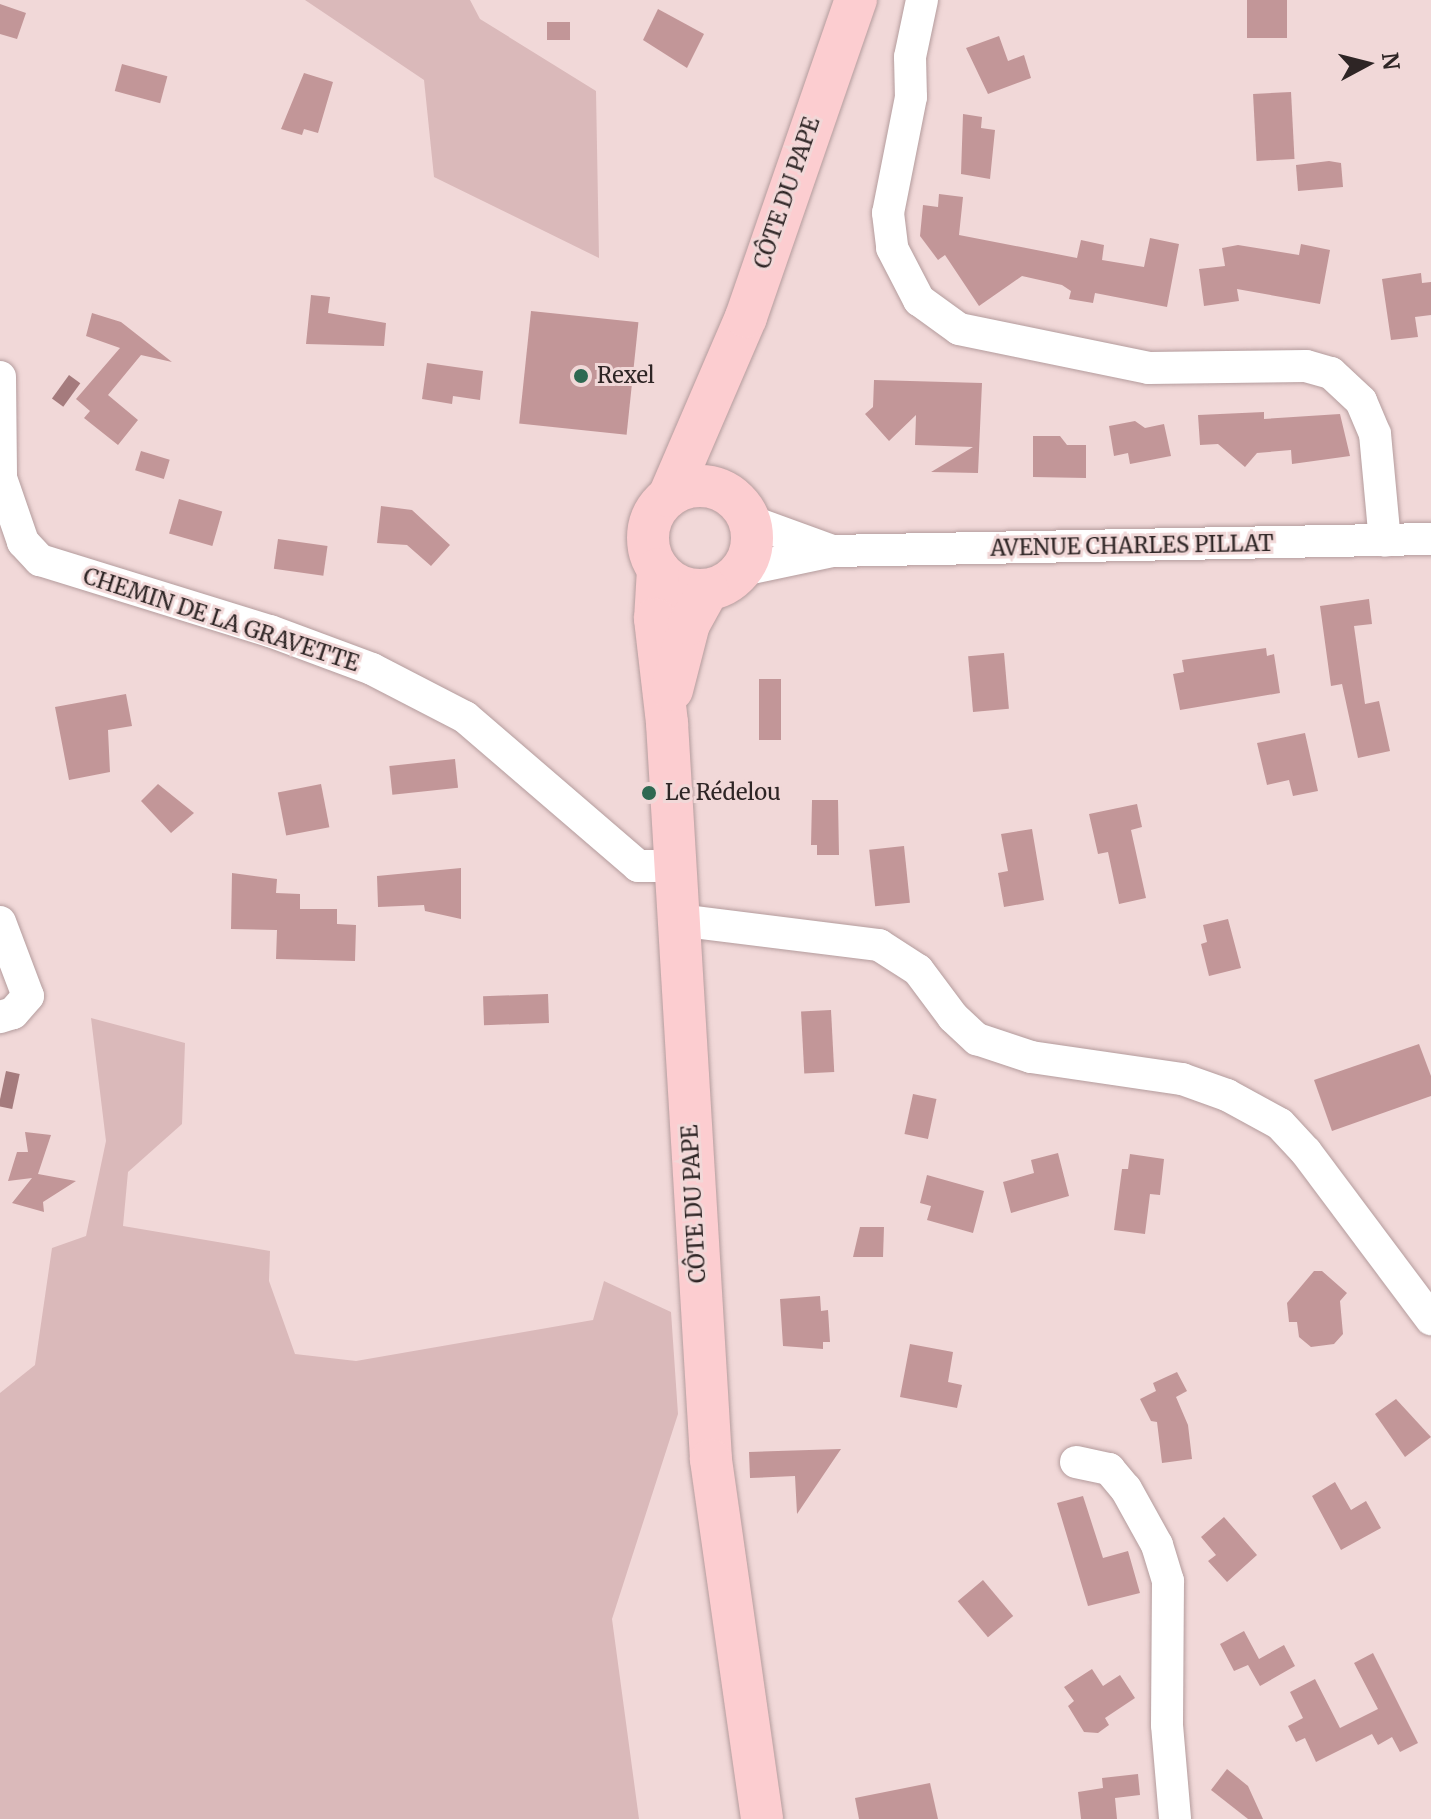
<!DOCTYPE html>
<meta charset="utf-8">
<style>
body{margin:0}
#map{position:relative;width:1431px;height:1819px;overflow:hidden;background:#f1d8d8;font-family:Merriweather,serif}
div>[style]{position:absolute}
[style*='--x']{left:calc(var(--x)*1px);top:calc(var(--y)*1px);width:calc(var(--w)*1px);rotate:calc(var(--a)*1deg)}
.green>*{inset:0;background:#dab9ba}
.water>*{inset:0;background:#a57b7d;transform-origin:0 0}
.building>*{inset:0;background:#c29698;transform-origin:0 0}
.roads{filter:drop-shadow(0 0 2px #b49c9d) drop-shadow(0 0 2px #b49c9d)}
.minor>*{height:32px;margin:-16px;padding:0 16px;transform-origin:16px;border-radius:16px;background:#fff}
.major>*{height:42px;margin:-21px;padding:0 21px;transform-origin:21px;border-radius:21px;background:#fccdd0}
.major>.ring{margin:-21px;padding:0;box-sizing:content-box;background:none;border:42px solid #fccdd0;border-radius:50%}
.dots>*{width:22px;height:22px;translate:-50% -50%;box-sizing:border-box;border:4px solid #f1d8d8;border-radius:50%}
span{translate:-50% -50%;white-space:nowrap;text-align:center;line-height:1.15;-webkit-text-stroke:6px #f1d8d8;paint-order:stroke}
.street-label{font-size:22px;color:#2e2525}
.poi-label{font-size:22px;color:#2e2525}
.left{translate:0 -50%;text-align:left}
.north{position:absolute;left:1327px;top:24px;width:80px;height:80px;-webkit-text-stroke:6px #f1d8d8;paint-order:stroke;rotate:83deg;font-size:22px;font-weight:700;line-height:32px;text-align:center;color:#2e2525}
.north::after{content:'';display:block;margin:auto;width:28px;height:36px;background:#2e2525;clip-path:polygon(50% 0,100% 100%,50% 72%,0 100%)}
</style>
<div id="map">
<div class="green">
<i style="clip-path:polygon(305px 0,470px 0,480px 19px,596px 91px,599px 258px,434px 177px,424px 80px)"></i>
<i style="clip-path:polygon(91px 1018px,185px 1043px,182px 1124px,128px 1172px,123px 1226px,270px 1251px,269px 1281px,295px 1354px,356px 1361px,593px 1320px,604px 1281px,671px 1312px,678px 1414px,612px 1619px,639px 1819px,0 1819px,0 1393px,35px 1365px,52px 1248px,86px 1236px,106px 1141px)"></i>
</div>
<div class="water">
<i style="left:69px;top:375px;width:14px;height:29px;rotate:36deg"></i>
<i style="left:6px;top:1071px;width:14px;height:36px;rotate:12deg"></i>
</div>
<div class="building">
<i style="left:1247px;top:0;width:40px;height:38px"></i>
<i style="clip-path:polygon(0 4px,26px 13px,17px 39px,0 34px)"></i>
<i style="clip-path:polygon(658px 9px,704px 34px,687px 68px,643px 40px)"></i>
<i style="left:547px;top:22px;width:23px;height:18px"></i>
<i style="clip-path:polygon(999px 36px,1008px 61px,1024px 55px,1031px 78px,988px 94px,966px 48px)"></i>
<i style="left:122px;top:64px;width:47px;height:28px;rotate:15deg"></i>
<i style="clip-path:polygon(304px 73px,333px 82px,318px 133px,304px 129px,302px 135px,281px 129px)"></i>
<i style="left:1291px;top:92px;width:67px;height:38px;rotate:87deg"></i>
<i style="clip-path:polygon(963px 114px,982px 117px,981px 128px,995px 130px,990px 179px,961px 174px)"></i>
<i style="clip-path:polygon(1329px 161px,1341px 163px,1343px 187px,1298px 191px,1296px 165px)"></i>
<i style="clip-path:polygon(939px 194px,963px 197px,959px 235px,1077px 258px,1081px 240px,1104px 245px,1102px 260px,1144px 267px,1150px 238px,1179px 244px,1167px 307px,1095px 293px,1093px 303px,1069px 299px,1071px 291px,1062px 285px,1022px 276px,979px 306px,945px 255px,938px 260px,920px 236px,923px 205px,938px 207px)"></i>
<i style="clip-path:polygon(1301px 244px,1330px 250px,1320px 304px,1237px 289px,1239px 301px,1204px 306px,1199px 269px,1225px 266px,1222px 248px,1238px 245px,1299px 255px)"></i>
<i style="clip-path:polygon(1421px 273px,1422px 283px,1431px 282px,1431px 315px,1415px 317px,1418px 337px,1391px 340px,1382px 279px)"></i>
<i style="clip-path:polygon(311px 295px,330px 297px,328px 313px,386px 323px,384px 346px,306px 344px)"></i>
<i style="left:531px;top:311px;width:108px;height:113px;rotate:6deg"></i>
<i style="clip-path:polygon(92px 313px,121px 322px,172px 362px,141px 355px,108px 395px,138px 420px,118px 445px,84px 418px,90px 411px,76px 399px,120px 348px,86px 336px)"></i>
<i style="clip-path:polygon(427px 363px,483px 371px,480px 400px,453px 396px,452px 404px,422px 399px)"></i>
<i style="clip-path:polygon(874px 380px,982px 383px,978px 473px,931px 472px,973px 447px,915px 445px,916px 415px,889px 441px,865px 414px,873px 407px)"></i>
<i style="clip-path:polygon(1264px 412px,1264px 419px,1340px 414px,1350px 456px,1292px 464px,1291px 450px,1257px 453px,1245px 467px,1218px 444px,1200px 445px,1198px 415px)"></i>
<i style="clip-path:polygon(1135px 421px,1145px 428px,1164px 424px,1171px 456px,1130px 464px,1128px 453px,1114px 456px,1109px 426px)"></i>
<i style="clip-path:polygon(1033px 436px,1060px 436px,1067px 445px,1086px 445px,1086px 478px,1033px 477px)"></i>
<i style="left:141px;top:451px;width:30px;height:20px;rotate:17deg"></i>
<i style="left:179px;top:499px;width:45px;height:36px;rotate:16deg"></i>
<i style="clip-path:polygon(381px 506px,412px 510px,450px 545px,431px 566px,407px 545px,377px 543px)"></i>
<i style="left:278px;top:539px;width:50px;height:30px;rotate:8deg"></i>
<i style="clip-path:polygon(1369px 599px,1372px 624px,1354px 626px,1365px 704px,1379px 701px,1390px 751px,1358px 758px,1342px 684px,1331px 686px,1320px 606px)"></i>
<i style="clip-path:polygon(1266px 648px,1267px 656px,1274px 654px,1280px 693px,1180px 710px,1173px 674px,1184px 672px,1182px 660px)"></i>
<i style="left:1004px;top:653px;width:56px;height:36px;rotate:85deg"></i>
<i style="left:759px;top:679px;width:22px;height:61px"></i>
<i style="clip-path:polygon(126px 694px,132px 726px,108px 730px,110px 772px,69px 780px,55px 707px)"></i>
<i style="clip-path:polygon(1305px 733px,1318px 791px,1293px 796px,1289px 780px,1267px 785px,1257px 743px)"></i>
<i style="left:455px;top:759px;width:29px;height:66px;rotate:84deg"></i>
<i style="clip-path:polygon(158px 784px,194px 813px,171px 833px,141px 801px)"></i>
<i style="left:321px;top:784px;width:44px;height:44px;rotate:79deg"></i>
<i style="clip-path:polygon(812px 800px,838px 800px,839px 855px,817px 855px,817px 845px,811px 845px)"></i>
<i style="clip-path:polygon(1137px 804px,1142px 827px,1131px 830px,1146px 898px,1119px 904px,1108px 852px,1098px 854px,1089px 814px)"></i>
<i style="clip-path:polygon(1032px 829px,1044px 900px,1004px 907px,998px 873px,1008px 871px,1001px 834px)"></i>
<i style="left:904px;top:846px;width:57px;height:35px;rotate:84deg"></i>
<i style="clip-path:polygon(461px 868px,461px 919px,425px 911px,424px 905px,378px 907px,377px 876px)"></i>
<i style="clip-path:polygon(232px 873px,277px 879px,276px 893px,300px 894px,300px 909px,337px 909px,337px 924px,356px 925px,355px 961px,276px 959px,277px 930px,231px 929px)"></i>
<i style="clip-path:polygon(1228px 919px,1241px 968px,1209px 976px,1201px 944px,1207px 942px,1203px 925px)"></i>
<i style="left:548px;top:994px;width:29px;height:65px;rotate:88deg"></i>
<i style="left:831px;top:1010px;width:62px;height:30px;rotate:87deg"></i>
<i style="clip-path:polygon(1419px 1044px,1431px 1076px,1431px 1096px,1332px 1131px,1314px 1080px)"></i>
<i style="left:913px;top:1094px;width:24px;height:41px;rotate:12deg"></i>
<i style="clip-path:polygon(25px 1132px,51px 1135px,38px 1174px,76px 1181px,43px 1202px,44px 1212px,12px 1203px,32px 1178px,8px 1181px,17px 1152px,28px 1152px)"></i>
<i style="clip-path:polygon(1058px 1153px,1069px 1196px,1011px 1213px,1003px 1182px,1034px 1173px,1031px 1160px)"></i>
<i style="clip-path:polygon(1130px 1154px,1164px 1159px,1160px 1195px,1150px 1194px,1145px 1234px,1114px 1230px,1122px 1169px,1128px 1169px)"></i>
<i style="clip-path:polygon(927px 1175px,984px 1191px,973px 1233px,927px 1220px,931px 1206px,920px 1203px)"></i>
<i style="clip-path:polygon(860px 1227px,884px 1227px,883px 1257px,853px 1257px)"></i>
<i style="clip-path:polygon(1314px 1271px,1322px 1271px,1347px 1293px,1340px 1301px,1343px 1334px,1334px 1344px,1311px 1347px,1299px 1337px,1297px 1322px,1289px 1322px,1287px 1303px)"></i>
<i style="clip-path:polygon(820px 1296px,821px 1311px,828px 1310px,830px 1342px,823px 1342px,823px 1349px,783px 1346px,780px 1299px)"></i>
<i style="clip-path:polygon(910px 1344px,953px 1352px,948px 1382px,962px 1385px,957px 1408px,900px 1397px)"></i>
<i style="clip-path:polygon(1177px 1372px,1187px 1391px,1176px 1397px,1188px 1425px,1192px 1459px,1162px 1463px,1157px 1422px,1151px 1421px,1140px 1399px,1156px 1391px,1153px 1383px)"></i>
<i style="clip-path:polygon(1396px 1399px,1431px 1437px,1405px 1457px,1375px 1414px)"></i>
<i style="clip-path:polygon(841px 1449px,797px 1514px,795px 1476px,750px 1478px,749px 1452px)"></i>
<i style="clip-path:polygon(1335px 1482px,1351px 1510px,1366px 1501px,1381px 1528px,1341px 1550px,1312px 1496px)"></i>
<i style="clip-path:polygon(1083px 1496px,1103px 1558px,1128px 1551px,1140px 1593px,1088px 1606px,1057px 1503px)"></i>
<i style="clip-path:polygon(1224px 1517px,1257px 1555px,1227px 1582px,1208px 1561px,1216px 1555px,1201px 1537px)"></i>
<i style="left:983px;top:1580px;width:47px;height:33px;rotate:50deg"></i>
<i style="clip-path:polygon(1244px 1631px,1259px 1659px,1284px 1645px,1295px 1666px,1260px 1686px,1248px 1665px,1234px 1671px,1220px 1644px)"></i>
<i style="clip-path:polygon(1373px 1653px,1418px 1743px,1400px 1752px,1392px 1737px,1378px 1745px,1372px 1734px,1316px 1762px,1305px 1738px,1296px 1742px,1288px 1726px,1303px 1718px,1290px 1692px,1315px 1679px,1340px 1728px,1378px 1709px,1354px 1663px)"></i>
<i style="clip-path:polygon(1092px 1669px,1103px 1686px,1120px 1675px,1135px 1698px,1105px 1718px,1109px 1725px,1098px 1733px,1084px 1732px,1068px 1706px,1074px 1701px,1064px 1687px)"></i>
<i style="clip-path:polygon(1227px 1769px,1248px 1786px,1263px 1819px,1248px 1819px,1211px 1790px)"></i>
<i style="clip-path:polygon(1138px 1774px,1140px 1795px,1115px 1798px,1117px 1819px,1081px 1819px,1078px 1792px,1103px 1788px,1102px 1778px)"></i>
<i style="clip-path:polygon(930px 1783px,938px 1819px,859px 1819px,855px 1798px)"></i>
</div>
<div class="roads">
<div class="minor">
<i style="--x:922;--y:0;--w:58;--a:101.9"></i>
<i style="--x:910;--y:57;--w:40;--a:88.6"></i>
<i style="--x:911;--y:97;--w:118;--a:101.2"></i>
<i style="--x:888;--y:213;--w:35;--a:83"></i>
<i style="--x:892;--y:248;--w:59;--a:62.6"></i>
<i style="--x:919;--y:300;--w:49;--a:35.9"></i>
<i style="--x:959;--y:329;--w:194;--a:11.6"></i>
<i style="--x:1149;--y:368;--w:157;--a:-0.7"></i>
<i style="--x:1306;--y:366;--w:26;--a:16"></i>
<i style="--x:1331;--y:373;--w:41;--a:43"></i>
<i style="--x:1361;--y:401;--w:36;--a:67"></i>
<i style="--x:1375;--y:434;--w:107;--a:84.7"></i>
<i style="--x:0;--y:377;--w:101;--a:89.4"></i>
<i style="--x:1;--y:478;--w:68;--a:71"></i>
<i style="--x:23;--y:542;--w:25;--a:47"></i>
<i style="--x:40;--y:560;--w:241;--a:17.2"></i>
<i style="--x:270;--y:631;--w:109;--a:20.4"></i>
<i style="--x:372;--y:669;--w:105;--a:27.3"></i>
<i style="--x:465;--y:717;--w:228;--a:40.7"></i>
<i style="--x:638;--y:866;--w:37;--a:0"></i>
<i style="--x:750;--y:521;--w:87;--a:20.1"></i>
<i style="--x:742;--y:570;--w:92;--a:-11.9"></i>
<i style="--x:832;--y:551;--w:599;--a:-1.15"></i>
<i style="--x:678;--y:920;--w:203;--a:7.1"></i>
<i style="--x:879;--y:945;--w:46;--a:32.7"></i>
<i style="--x:918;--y:970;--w:59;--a:53.3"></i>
<i style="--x:953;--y:1017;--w:33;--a:43"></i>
<i style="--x:977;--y:1039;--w:57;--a:18.4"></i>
<i style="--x:1031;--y:1057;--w:153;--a:8.3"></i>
<i style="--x:1182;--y:1079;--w:48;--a:19.6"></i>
<i style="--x:1227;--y:1095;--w:60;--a:28.7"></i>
<i style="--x:1280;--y:1124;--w:38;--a:47"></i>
<i style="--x:1306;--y:1152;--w:209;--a:53.2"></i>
<i style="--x:0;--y:922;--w:79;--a:69.3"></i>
<i style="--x:28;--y:996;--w:23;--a:131"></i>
<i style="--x:13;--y:1013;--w:14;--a:163"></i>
<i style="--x:1076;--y:1462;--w:34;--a:12"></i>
<i style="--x:1109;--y:1469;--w:26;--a:50"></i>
<i style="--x:1126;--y:1489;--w:64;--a:61"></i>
<i style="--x:1157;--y:1545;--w:38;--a:73"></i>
<i style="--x:1168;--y:1581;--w:144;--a:90.4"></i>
<i style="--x:1167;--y:1725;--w:94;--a:85.1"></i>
</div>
<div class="major">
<i class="ring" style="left:648px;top:486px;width:62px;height:62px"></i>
<i style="--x:669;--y:496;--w:195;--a:-66.7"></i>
<i style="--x:746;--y:317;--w:336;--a:-70.9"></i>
<i style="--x:658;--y:569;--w:50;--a:93.4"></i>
<i style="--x:655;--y:619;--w:105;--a:83.4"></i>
<i style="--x:667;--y:723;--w:738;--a:86.58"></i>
<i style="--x:711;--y:1460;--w:363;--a:81.9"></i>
<i style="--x:672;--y:690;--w:68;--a:-75.6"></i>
<i style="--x:689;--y:624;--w:39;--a:-61"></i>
</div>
</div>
<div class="dots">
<i style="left:581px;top:376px;background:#2e6952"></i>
<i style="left:649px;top:793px;background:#2e6952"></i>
</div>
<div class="street-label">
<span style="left:787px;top:193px;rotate:-71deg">CÔTE DU PAPE</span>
<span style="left:1132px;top:546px;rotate:-1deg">AVENUE CHARLES PILLAT</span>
<span style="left:221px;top:620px;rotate:18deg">CHEMIN DE LA GRAVETTE</span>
<span style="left:694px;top:1204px;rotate:-93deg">CÔTE DU PAPE</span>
</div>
<div class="poi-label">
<span class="left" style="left:597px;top:376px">Rexel</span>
<span class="left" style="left:665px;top:793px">Le Rédelou</span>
</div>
<div class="north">N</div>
</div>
